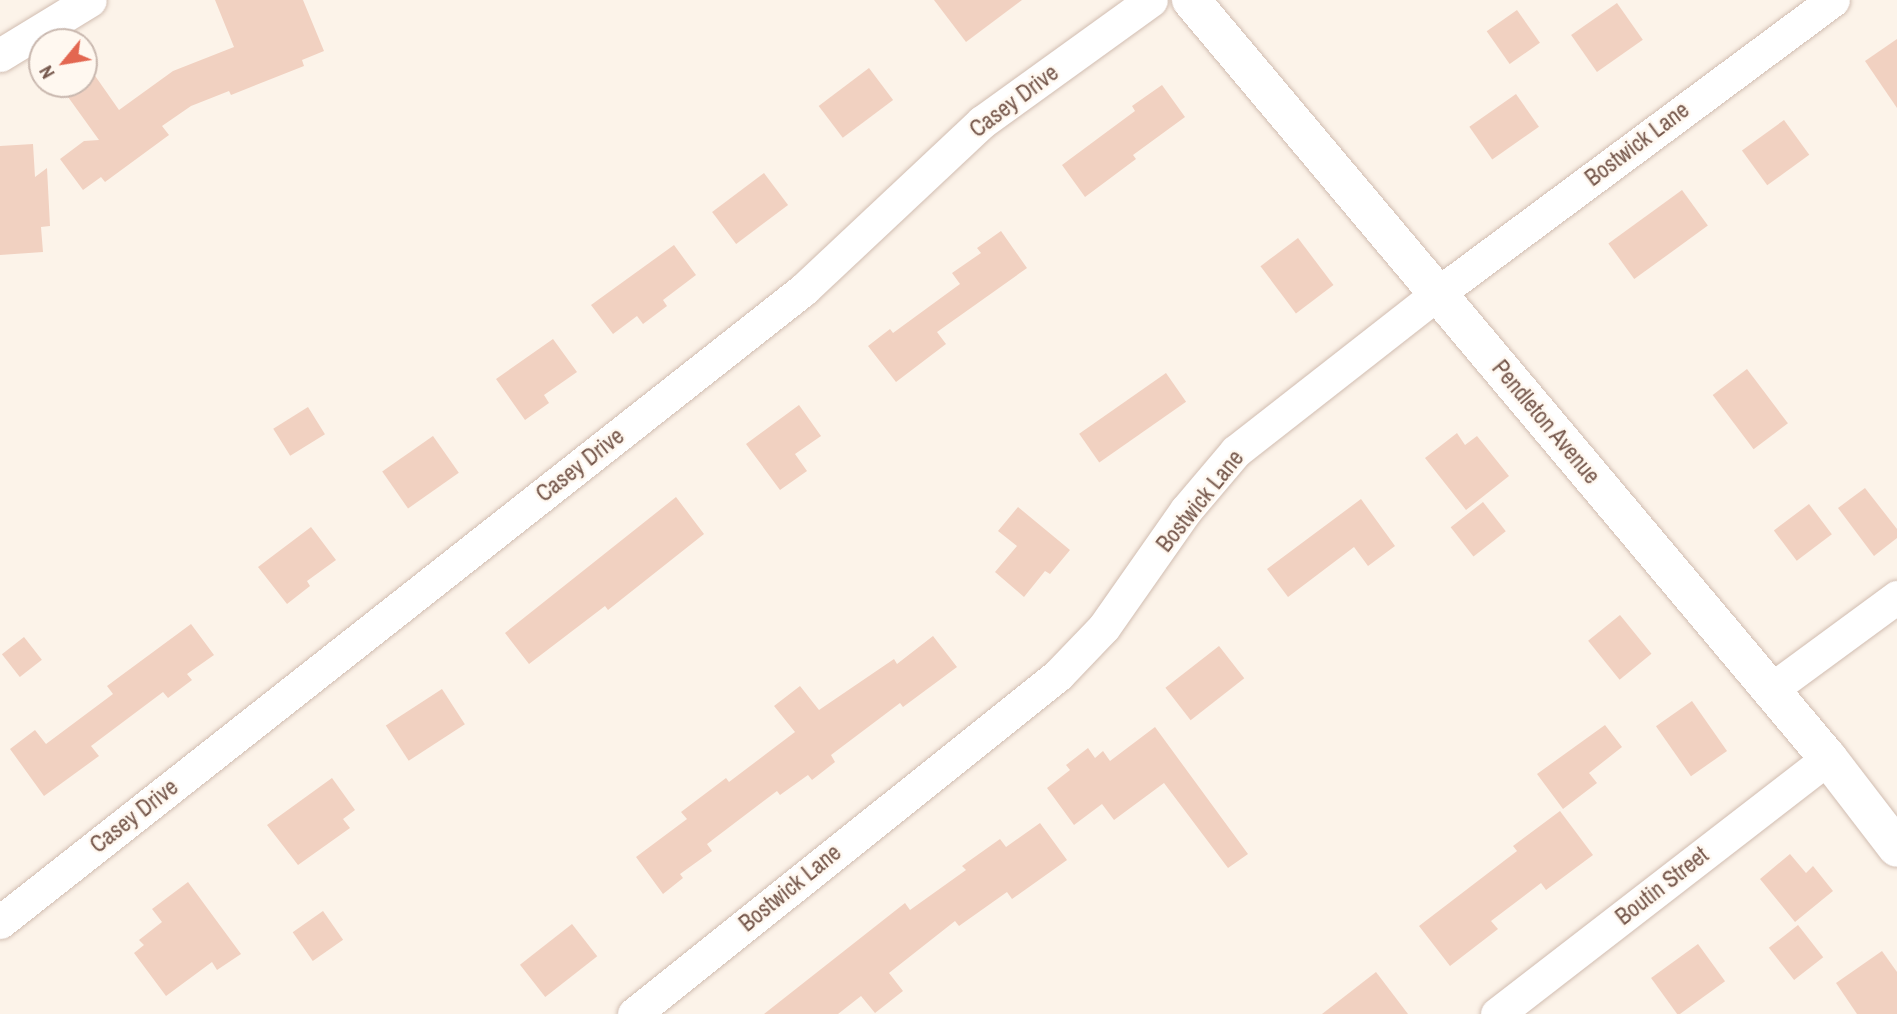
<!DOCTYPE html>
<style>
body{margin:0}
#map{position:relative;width:1897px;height:1014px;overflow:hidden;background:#fcf3e9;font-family:"Archivo Narrow",sans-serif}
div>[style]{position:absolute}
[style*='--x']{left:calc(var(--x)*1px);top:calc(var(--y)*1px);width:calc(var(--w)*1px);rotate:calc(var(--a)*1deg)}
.building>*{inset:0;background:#f1d1c1;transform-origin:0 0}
.roads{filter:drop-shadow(0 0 2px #d1bdb1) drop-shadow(0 0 2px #d1bdb1)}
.street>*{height:33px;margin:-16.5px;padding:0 16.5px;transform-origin:16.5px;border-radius:16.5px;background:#fff}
.secondary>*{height:38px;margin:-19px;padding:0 19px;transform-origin:19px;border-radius:19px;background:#fff}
span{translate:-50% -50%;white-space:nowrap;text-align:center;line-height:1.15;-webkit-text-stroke:5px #fff8f0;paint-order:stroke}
.street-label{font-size:23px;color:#77594d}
.north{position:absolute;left:28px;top:28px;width:70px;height:70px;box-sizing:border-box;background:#fff8f0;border:2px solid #c9b8af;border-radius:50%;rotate:240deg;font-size:19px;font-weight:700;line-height:28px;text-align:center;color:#77594d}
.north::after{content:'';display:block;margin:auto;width:24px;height:32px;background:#e36751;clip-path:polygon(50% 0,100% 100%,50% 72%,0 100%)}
</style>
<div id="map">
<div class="building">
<i style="clip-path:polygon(215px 0,303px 0,324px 51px,302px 60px,304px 66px,231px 95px,229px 91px,191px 106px,162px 126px,169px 135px,105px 182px,101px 177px,83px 190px,60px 159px,84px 141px,99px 140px,63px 90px,72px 84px,84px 84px,84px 75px,91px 70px,119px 110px,173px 71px,234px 47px)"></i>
<i style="clip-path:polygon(934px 0,1022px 0,966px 42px)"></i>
<i style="left:1617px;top:3px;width:45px;height:56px;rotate:55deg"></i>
<i style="left:1517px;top:10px;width:40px;height:37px;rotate:55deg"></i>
<i style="clip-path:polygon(1897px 39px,1897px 108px,1865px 61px)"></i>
<i style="left:869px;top:68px;width:40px;height:63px;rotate:53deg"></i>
<i style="clip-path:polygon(1162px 85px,1185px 117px,1133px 155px,1136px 159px,1085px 197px,1062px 165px,1135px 111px,1132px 106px)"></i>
<i style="left:1516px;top:94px;width:40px;height:57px;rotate:55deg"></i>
<i style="left:1784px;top:120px;width:43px;height:52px;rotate:54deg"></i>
<i style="clip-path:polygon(33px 144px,35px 177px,47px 168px,50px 226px,41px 227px,43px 252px,0 255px,0 146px)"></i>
<i style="left:764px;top:173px;width:40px;height:65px;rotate:53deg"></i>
<i style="left:1682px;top:190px;width:44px;height:91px;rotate:54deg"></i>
<i style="clip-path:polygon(1001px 231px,1027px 268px,937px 332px,946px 344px,896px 382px,868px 346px,890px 329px,893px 333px,960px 284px,952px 273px,981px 253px,977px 248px)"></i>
<i style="left:1298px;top:238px;width:59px;height:47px;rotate:53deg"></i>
<i style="clip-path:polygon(674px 245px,696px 275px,663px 300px,667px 306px,643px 324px,637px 316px,613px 334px,591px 305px)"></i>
<i style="clip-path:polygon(553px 339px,577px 372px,544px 395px,549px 403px,525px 420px,496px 379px)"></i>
<i style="left:1747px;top:369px;width:68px;height:43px;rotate:53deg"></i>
<i style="left:1166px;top:373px;width:35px;height:106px;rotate:55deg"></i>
<i style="clip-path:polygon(799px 405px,821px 436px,795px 454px,807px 471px,780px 490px,746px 444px)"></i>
<i style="left:308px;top:407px;width:32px;height:41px;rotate:58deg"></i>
<i style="clip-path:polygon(1457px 433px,1465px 445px,1477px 436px,1509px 476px,1466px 510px,1425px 458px)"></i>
<i style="left:433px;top:436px;width:45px;height:62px;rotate:55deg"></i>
<i style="clip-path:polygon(1865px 488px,1897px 529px,1897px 538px,1874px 556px,1838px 508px)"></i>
<i style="clip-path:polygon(676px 497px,704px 534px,608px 610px,605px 606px,529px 664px,505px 633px)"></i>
<i style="clip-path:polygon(1361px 499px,1395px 546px,1368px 566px,1354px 547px,1288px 597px,1267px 569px)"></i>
<i style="left:1483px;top:502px;width:37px;height:41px;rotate:52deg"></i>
<i style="left:1809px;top:504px;width:38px;height:44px;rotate:53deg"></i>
<i style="clip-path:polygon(1018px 507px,1070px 550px,1050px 574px,1045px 571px,1024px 597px,995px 572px,1017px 546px,998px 531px)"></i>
<i style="clip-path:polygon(311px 527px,336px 560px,307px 581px,310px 586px,287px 604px,258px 567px)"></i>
<i style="left:1620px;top:615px;width:50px;height:41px;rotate:51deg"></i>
<i style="clip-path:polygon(191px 624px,214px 655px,187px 674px,192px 680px,168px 698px,163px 692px,91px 746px,99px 756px,44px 796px,10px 749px,35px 730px,46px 744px,113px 694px,107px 686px)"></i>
<i style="clip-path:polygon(933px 636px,957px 667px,903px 707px,900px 703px,831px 755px,835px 762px,812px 780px,808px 775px,780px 795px,777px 791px,707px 844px,712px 851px,680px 874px,683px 878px,663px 894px,636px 857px,687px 819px,681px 812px,726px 778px,729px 782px,795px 732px,774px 706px,800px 686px,819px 710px,894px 659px,897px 664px)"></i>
<i style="left:24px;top:637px;width:29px;height:28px;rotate:52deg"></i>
<i style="left:1219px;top:646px;width:41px;height:68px;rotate:52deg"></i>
<i style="left:442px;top:689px;width:42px;height:67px;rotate:57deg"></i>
<i style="left:1692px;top:701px;width:61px;height:44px;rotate:55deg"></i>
<i style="clip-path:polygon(1605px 725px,1622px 747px,1589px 773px,1597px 783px,1563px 809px,1537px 774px)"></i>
<i style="clip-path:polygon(1155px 727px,1248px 854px,1228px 868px,1164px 783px,1114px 820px,1102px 804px,1074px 825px,1047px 788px,1070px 770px,1066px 765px,1088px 748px,1095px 758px,1103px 751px,1110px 761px)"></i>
<i style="clip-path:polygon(332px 778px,355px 810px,343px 819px,350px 828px,298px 865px,267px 825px)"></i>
<i style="clip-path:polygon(1560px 811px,1593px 855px,1546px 890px,1541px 883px,1491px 921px,1498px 929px,1450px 966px,1419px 926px,1517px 851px,1513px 846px)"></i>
<i style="clip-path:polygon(1040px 823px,1067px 860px,1012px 899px,1007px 892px,959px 926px,955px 921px,889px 973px,903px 991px,875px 1013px,861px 996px,838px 1014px,764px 1014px,905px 903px,910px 910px,966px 870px,962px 866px,1000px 839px,1006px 847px)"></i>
<i style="clip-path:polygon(1790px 854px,1806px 873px,1813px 866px,1833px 891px,1795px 922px,1760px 879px)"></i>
<i style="clip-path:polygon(188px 882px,241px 954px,217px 970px,212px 962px,166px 996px,134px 953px,144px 945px,139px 940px,162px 922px,152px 909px)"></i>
<i style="left:323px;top:911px;width:35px;height:37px;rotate:55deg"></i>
<i style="left:572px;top:924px;width:41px;height:66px;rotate:52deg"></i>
<i style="left:1798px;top:925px;width:41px;height:37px;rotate:52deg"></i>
<i style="left:1698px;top:944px;width:46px;height:58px;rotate:54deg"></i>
<i style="clip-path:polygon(1882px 951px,1897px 972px,1897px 1014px,1857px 1014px,1836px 983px)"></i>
<i style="clip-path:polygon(1376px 972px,1408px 1014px,1322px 1014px)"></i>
</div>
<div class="roads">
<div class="street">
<i style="--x:0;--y:55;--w:105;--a:-31.4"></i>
<i style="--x:1769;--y:691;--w:159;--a:-36.3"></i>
<i style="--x:0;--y:922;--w:1023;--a:-38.21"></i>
<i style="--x:804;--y:289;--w:244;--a:-43.2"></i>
<i style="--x:982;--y:122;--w:208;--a:-35.8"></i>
<i style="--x:634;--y:1014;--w:543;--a:-38.64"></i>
<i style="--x:1058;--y:675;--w:66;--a:-46.2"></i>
<i style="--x:1104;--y:627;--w:143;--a:-55"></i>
<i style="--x:1186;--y:510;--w:77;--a:-49.7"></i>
<i style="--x:1236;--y:451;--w:255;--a:-38"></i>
<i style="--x:1437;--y:294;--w:493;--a:-36.6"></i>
<i style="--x:1497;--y:1014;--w:418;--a:-37.7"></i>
</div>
<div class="secondary">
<i style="--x:1191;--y:0;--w:990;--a:49.96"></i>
<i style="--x:1828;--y:758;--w:113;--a:52.5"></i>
</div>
</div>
<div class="street-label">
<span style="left:1014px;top:101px;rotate:-37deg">Casey Drive</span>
<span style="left:1637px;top:144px;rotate:-37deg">Bostwick Lane</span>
<span style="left:1546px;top:422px;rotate:50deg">Pendleton Avenue</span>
<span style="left:580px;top:465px;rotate:-38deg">Casey Drive</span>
<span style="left:1200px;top:501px;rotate:-51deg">Bostwick Lane</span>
<span style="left:134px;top:816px;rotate:-38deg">Casey Drive</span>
<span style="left:1662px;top:886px;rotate:-38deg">Boutin Street</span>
<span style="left:790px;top:888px;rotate:-39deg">Bostwick Lane</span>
</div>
<div class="north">N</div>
</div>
